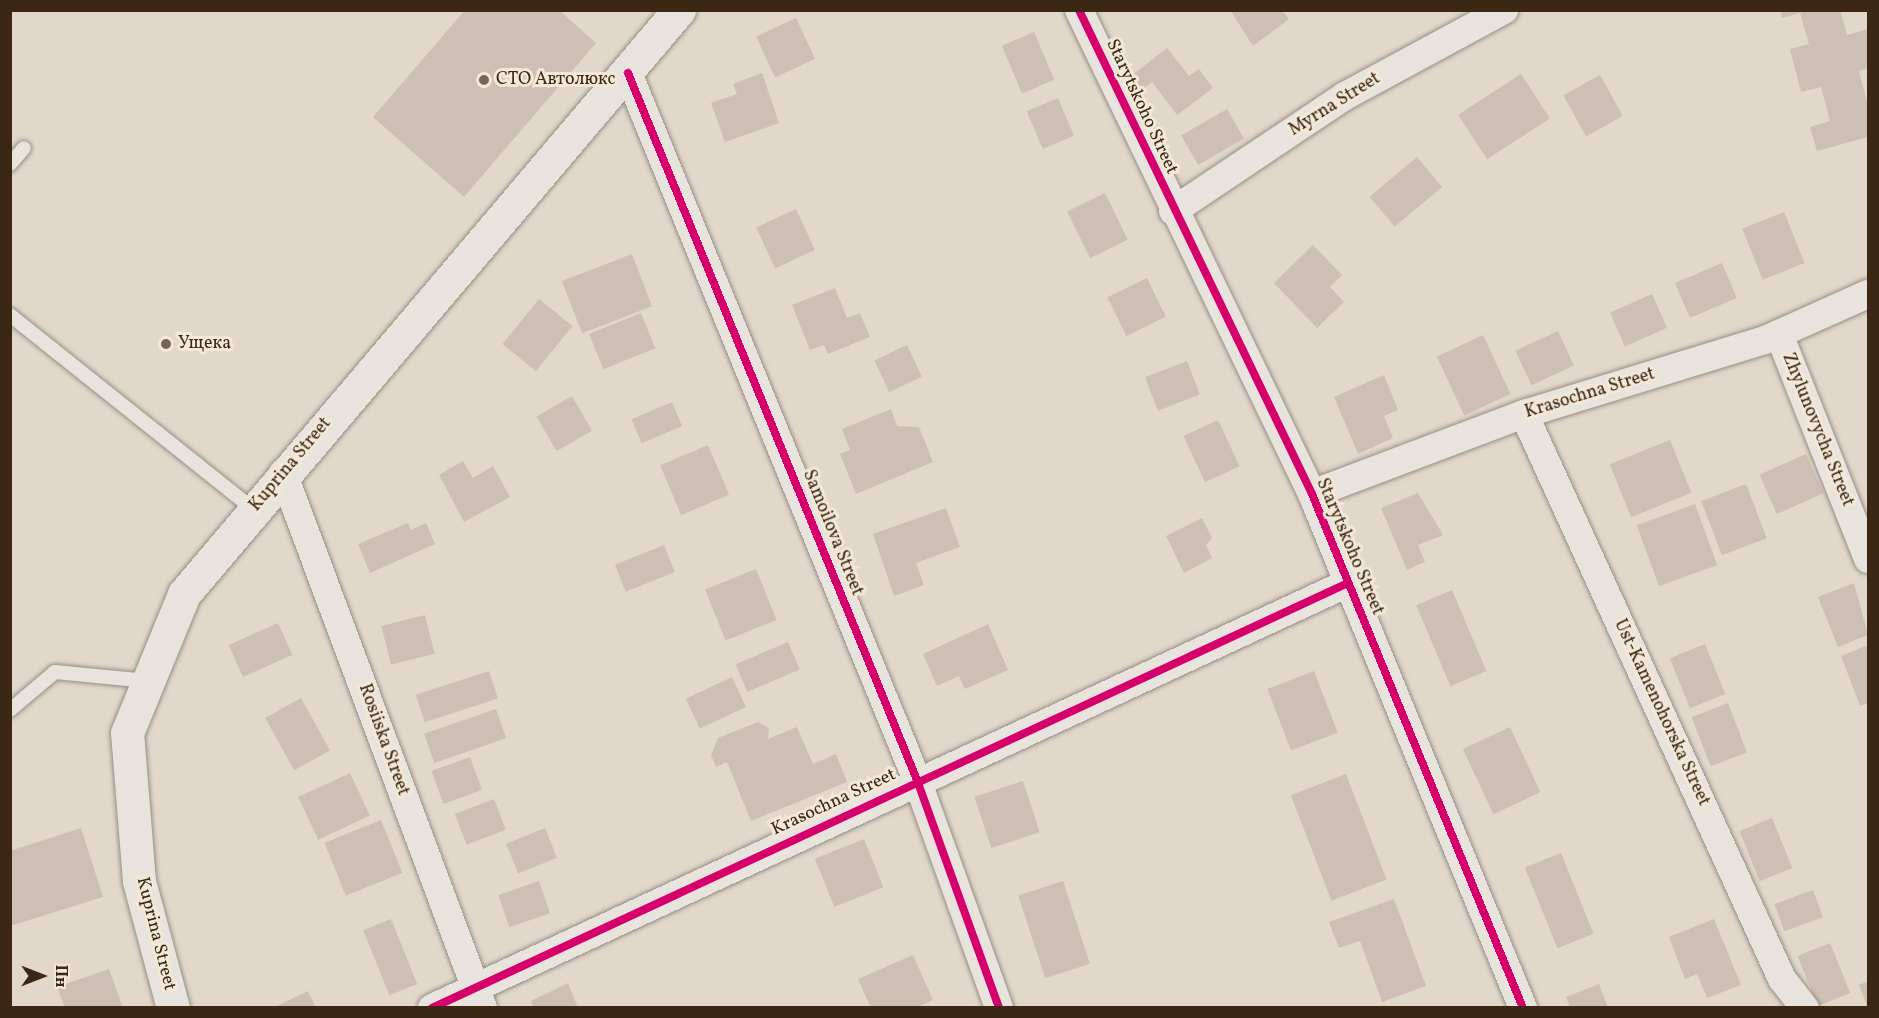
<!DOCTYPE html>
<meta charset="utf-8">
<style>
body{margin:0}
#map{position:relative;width:1879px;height:1018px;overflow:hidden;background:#e1d8ca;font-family:Vollkorn,serif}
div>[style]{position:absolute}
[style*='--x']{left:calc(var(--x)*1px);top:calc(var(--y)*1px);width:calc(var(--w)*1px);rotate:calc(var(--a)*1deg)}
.building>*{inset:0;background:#cdbfb4;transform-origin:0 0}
.roads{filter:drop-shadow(0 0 2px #978f85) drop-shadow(0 0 2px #978f85)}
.service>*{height:14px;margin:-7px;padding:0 7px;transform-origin:7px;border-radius:7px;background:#e8e3dc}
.minor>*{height:28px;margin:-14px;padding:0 14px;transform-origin:14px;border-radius:14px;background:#e8e3dc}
.secondary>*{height:33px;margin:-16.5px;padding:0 16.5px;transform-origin:16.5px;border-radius:16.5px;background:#e8e3dc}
.cycleway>*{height:8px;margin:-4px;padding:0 4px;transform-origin:4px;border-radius:4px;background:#d6006c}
.dots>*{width:16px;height:16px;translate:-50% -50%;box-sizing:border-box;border:3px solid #f1e8d7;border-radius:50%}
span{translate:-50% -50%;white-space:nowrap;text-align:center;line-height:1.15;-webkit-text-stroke:6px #f1e8d7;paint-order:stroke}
.poi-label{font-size:18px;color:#3c2614}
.left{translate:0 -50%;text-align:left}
.street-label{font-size:18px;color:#3c2614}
.frame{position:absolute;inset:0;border:12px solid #3c2614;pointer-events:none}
.north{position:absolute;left:12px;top:946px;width:60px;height:60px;-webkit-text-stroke:4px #f1e8d7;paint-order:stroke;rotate:90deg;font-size:16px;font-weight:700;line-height:24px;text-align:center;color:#3c2614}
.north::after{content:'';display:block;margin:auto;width:21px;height:27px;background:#3c2614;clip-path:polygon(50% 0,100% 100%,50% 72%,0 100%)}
</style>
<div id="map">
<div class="building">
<i style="clip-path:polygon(465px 10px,559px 10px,596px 43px,464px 197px,373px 117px)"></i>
<i style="clip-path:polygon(1230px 10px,1282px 10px,1289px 19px,1253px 46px)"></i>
<i style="clip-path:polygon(1780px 10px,1840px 10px,1847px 35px,1868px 29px,1868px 68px,1859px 71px,1868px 106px,1868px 137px,1817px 151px,1810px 127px,1830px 121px,1821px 87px,1801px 92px,1790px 49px,1809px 44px,1800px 13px,1782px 18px)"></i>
<i style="left:796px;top:18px;width:45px;height:44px;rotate:65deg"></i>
<i style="left:1034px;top:32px;width:52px;height:35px;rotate:67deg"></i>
<i style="clip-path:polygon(1167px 48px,1189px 76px,1199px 69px,1213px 88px,1177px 115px,1152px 82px,1138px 93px,1127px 79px)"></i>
<i style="clip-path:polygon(762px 73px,779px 123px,725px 142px,711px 103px,737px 94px,733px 84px)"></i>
<i style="left:1521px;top:74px;width:53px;height:75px;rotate:57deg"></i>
<i style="left:1600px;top:75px;width:47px;height:42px;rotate:61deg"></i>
<i style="left:1058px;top:98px;width:41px;height:34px;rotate:67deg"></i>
<i style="left:1227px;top:109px;width:34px;height:53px;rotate:60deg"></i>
<i style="left:1417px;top:157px;width:39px;height:62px;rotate:50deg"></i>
<i style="left:1105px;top:193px;width:52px;height:42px;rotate:64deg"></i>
<i style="left:796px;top:209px;width:45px;height:44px;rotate:65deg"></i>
<i style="left:1784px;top:212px;width:55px;height:45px;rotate:68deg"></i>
<i style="clip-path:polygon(1313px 245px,1342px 275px,1330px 287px,1344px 302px,1317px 328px,1274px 283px)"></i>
<i style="left:632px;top:254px;width:56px;height:75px;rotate:69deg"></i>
<i style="left:1722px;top:263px;width:38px;height:51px;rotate:67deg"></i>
<i style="left:1147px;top:278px;width:43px;height:44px;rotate:64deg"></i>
<i style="clip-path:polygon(835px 288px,847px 318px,860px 313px,870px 337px,828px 354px,824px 345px,810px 350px,792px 305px)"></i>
<i style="left:1652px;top:294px;width:37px;height:46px;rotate:66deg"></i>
<i style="left:539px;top:299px;width:43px;height:58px;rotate:39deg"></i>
<i style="left:641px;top:313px;width:38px;height:56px;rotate:68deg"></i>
<i style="left:1558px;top:331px;width:38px;height:47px;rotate:65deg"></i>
<i style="left:1483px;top:335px;width:65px;height:51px;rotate:65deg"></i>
<i style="left:907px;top:345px;width:35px;height:36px;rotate:65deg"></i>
<i style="left:1187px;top:361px;width:36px;height:45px;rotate:69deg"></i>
<i style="clip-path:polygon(1384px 375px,1398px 410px,1384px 416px,1393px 438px,1358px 454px,1334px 397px)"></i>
<i style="left:572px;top:396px;width:40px;height:41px;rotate:60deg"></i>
<i style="left:672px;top:402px;width:26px;height:44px;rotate:67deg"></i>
<i style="clip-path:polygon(891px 409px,897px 426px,919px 427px,933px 462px,856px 494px,840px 454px,850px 450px,842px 429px)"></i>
<i style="left:1218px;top:420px;width:51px;height:38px;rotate:65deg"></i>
<i style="left:1670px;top:440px;width:57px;height:65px;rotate:68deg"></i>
<i style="left:708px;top:445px;width:54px;height:52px;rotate:67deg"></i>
<i style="left:1806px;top:454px;width:43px;height:51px;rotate:66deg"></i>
<i style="clip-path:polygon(463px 461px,473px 478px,493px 466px,510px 497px,464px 522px,439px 475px)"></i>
<i style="left:1746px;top:484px;width:58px;height:48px;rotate:69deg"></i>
<i style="clip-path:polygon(1418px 493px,1443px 535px,1418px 545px,1425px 562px,1407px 570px,1381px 508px)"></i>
<i style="left:1695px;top:504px;width:65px;height:62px;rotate:70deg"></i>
<i style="clip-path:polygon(946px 508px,960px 547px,916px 563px,924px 585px,894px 596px,873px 534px)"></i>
<i style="clip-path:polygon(1202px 518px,1212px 538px,1206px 545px,1212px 558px,1184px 573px,1166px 536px)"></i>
<i style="clip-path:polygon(408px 523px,411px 530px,426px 523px,435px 544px,370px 573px,358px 544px)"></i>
<i style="left:664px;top:545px;width:29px;height:53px;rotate:68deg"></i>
<i style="left:756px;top:569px;width:55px;height:55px;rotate:68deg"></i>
<i style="clip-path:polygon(1854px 583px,1868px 635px,1838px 647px,1818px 597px)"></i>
<i style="left:1452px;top:590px;width:88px;height:39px;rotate:67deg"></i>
<i style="left:425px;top:615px;width:40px;height:45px;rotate:76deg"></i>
<i style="left:278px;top:623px;width:35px;height:54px;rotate:66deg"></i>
<i style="clip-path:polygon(988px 624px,1008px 670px,965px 689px,959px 676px,937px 686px,923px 654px)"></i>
<i style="left:788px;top:642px;width:30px;height:57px;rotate:67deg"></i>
<i style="left:1705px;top:644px;width:54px;height:38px;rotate:68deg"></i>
<i style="clip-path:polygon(1868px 645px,1868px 703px,1860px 706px,1841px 656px)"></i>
<i style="left:489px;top:671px;width:29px;height:77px;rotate:72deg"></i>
<i style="left:1314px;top:671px;width:66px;height:50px;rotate:69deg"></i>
<i style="left:732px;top:677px;width:33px;height:51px;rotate:65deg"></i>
<i style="left:301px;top:698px;width:60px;height:41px;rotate:61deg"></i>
<i style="left:1728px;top:703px;width:53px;height:39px;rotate:69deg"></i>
<i style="left:496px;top:709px;width:31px;height:76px;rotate:71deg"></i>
<i style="clip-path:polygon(758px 722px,769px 728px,768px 739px,797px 727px,813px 764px,836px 754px,847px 782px,751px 821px,727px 762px,716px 767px,711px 755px,718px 738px)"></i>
<i style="left:1510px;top:727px;width:72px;height:52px;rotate:65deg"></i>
<i style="left:470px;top:757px;width:35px;height:41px;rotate:70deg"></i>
<i style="left:350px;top:773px;width:47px;height:57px;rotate:65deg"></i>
<i style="left:1346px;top:774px;width:113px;height:59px;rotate:69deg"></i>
<i style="left:1023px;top:781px;width:54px;height:51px;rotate:72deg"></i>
<i style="left:494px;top:799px;width:33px;height:42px;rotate:69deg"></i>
<i style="left:1772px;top:818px;width:54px;height:35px;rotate:68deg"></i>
<i style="left:381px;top:820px;width:57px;height:61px;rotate:68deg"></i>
<i style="clip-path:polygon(81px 828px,103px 897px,10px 926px,10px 851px)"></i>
<i style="left:545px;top:828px;width:32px;height:42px;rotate:68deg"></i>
<i style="left:864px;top:839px;width:52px;height:53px;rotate:68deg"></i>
<i style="left:1561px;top:853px;width:87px;height:39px;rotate:68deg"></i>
<i style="left:539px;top:881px;width:34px;height:43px;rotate:71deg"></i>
<i style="left:1063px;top:881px;width:87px;height:47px;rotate:72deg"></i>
<i style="left:1813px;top:890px;width:29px;height:41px;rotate:70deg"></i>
<i style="clip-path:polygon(1394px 899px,1426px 986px,1382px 1002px,1360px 941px,1339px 948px,1329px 922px)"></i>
<i style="left:391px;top:919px;width:70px;height:30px;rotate:68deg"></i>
<i style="clip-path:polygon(1714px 919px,1741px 985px,1707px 998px,1697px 974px,1685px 979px,1669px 937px)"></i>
<i style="left:1830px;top:943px;width:54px;height:35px;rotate:68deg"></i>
<i style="clip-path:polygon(913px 955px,933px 1000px,916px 1008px,871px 1008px,858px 979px)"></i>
<i style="clip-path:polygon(109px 969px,123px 1008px,65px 1008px,57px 987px)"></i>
<i style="clip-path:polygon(1868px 981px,1868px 1008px,1859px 985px)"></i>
<i style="clip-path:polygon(568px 983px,578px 1008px,534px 1008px,531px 1001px)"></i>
<i style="clip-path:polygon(1599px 984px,1608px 1008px,1570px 1008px,1566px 997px)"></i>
<i style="clip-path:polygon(308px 991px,316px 1008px,273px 1008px)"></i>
</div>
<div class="roads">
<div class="service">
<i style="--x:10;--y:164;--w:21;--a:-49"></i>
<i style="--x:10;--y:315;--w:311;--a:38.6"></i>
<i style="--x:10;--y:710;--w:59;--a:-40.2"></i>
<i style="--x:55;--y:672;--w:93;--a:5.5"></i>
</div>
<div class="minor">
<i style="--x:1079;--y:10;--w:537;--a:64.29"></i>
<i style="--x:1312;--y:494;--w:556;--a:67.68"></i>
<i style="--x:628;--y:73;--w:764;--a:67.77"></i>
<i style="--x:917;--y:780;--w:242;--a:70.2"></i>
<i style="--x:1173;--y:211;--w:207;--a:-33.8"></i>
<i style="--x:1345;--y:96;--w:181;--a:-28.4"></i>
<i style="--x:1779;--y:334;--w:242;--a:68.4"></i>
<i style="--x:1524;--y:414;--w:621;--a:65.46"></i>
<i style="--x:1782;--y:979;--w:37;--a:52"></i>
<i style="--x:283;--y:473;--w:571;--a:69.5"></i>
<i style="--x:1312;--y:494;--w:227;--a:-20.7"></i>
<i style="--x:1524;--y:414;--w:252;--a:-17.1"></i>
<i style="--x:1765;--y:340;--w:113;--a:-24.1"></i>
<i style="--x:432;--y:1008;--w:1010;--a:-24.89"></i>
</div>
<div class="secondary">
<i style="--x:173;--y:1008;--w:131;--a:-105"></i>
<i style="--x:139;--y:881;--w:148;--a:-94.6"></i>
<i style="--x:127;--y:733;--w:150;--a:-67.7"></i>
<i style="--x:184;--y:594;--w:766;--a:-49.72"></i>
</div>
</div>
<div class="cycleway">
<i style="--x:1079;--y:10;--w:537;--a:64.29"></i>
<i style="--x:1312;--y:494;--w:556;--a:67.68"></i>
<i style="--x:628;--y:73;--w:764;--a:67.77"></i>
<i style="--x:917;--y:780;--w:242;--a:70.2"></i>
<i style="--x:432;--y:1008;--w:1010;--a:-24.89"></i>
</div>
<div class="dots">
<i style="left:484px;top:80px;background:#766454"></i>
<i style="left:166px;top:344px;background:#766454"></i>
</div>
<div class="poi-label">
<span class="left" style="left:496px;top:80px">СТО Автолюкс</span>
<span class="left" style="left:178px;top:344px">Ущека</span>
</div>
<div class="street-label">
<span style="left:1335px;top:105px;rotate:-32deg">Myrna Street</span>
<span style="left:1141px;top:107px;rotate:65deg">Starytskoho Street</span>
<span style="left:1590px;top:394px;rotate:-17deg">Krasochna Street</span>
<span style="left:1817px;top:430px;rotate:68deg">Zhylunovycha Street</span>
<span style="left:291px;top:465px;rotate:-50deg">Kuprina Street</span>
<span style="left:832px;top:533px;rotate:68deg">Samoilova Street</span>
<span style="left:1349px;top:547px;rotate:67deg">Starytskoho Street</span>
<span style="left:1661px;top:713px;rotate:65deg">Ust-Kamenohorska Street</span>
<span style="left:383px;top:740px;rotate:70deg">Rosiiska Street</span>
<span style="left:834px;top:803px;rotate:-25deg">Krasochna Street</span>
<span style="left:155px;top:934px;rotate:76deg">Kuprina Street</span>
</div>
<div class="frame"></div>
<div class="north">Пн</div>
</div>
